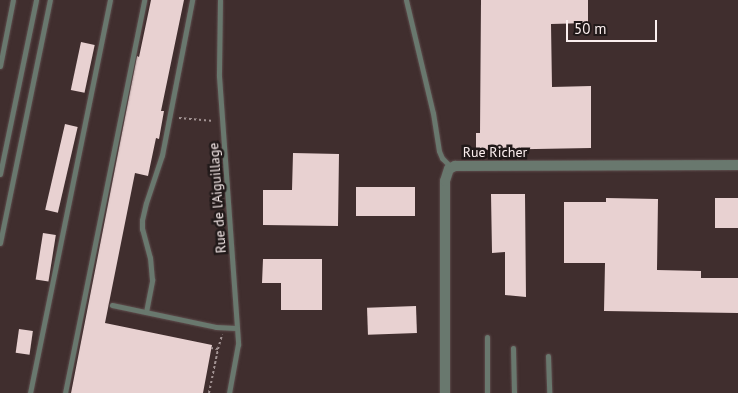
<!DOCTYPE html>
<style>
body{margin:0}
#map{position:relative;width:738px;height:393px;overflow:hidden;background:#402e2e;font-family:"PT Sans",sans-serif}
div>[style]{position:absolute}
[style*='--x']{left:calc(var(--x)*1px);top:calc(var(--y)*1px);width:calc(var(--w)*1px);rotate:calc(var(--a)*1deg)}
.building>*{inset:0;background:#e8d1d1;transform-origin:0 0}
.path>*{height:2px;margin-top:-1px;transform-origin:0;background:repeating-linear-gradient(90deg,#a29393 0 2.5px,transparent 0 5px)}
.roads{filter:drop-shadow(0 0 1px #5e4d4d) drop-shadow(0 0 1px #5e4d4d)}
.lane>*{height:5px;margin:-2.5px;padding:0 2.5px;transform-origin:2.5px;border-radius:2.5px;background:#69786e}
.street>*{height:10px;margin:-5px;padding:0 5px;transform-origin:5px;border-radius:5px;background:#69786e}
span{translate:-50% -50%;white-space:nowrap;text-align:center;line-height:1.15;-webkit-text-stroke:5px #211919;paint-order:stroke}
.street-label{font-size:14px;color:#fbefef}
.scale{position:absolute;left:566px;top:20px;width:91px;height:22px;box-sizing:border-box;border:2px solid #fbefef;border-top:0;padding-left:6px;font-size:15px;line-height:18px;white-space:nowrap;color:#fbefef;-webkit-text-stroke:4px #211919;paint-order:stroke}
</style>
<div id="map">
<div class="building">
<i style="clip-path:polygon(151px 0,184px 0,161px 111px,164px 111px,159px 139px,156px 138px,148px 176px,135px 173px,105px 323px,212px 345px,203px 393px,71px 393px,137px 56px,139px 57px)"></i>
<i style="clip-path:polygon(481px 0,588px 0,588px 23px,551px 24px,552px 87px,591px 86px,591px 148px,476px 150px,476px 133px,480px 133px)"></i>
<i style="left:81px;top:42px;width:14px;height:49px;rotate:12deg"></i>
<i style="left:65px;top:124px;width:13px;height:88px;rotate:13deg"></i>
<i style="clip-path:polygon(293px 153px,339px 154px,338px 226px,263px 225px,263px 190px,292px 190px)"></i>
<i style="left:356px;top:187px;width:59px;height:29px"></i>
<i style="clip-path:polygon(491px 194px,525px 194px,526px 297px,505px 295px,505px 252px,492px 253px)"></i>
<i style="clip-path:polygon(606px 198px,658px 199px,657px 270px,701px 271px,701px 278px,738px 278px,738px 313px,604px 311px,605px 263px,564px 263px,564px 202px,606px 202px)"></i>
<i style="left:715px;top:198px;width:23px;height:30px"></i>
<i style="left:43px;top:233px;width:13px;height:47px;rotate:9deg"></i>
<i style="clip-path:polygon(263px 259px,322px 259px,322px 310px,281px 310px,281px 283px,262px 283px)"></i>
<i style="left:416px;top:306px;width:27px;height:49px;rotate:88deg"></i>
<i style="left:19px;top:329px;width:14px;height:24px;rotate:8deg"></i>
</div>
<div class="path">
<i style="--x:179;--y:118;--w:35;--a:5"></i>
<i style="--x:218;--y:349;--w:15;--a:-74"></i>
<i style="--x:209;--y:393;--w:45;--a:-78.4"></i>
<i style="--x:218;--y:349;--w:7;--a:-172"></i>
</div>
<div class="roads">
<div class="lane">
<i style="--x:220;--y:0;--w:76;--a:90.8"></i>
<i style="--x:219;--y:76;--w:269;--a:85.9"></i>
<i style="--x:238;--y:344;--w:50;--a:100.4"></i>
<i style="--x:406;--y:0;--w:116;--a:76.6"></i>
<i style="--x:433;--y:113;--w:38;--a:81"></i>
<i style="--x:439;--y:151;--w:8;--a:67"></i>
<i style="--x:442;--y:158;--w:13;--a:45"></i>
<i style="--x:0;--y:66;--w:67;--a:-78.9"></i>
<i style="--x:0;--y:174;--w:178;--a:-78.3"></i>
<i style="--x:0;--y:243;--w:248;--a:-78.4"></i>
<i style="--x:112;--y:305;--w:106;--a:11.9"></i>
<i style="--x:216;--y:327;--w:20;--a:3"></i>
<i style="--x:146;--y:312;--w:33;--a:-79"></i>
<i style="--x:152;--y:280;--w:22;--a:-95"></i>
<i style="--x:150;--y:258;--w:30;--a:-105"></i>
<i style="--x:142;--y:229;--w:9;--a:-90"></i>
<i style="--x:142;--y:220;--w:17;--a:-77"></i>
<i style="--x:146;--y:203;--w:51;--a:-71.6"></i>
<i style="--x:162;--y:155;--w:158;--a:-79"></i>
<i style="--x:487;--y:337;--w:56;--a:90"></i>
<i style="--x:513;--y:348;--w:45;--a:88.7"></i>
<i style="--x:548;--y:356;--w:37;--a:88"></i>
<i style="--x:30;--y:393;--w:401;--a:-78.5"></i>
<i style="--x:65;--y:393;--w:401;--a:-78.6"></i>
</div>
<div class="street">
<i style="--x:445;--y:393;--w:212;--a:-90"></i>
<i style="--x:445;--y:181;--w:13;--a:-72"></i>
<i style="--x:449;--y:169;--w:7;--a:-27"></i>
<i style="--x:455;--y:166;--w:283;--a:-0.2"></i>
</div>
</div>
<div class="street-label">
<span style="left:495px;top:152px">Rue Richer</span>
<span style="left:217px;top:198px;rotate:-94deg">Rue de l'Aiguillage</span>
</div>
<div class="scale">50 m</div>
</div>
